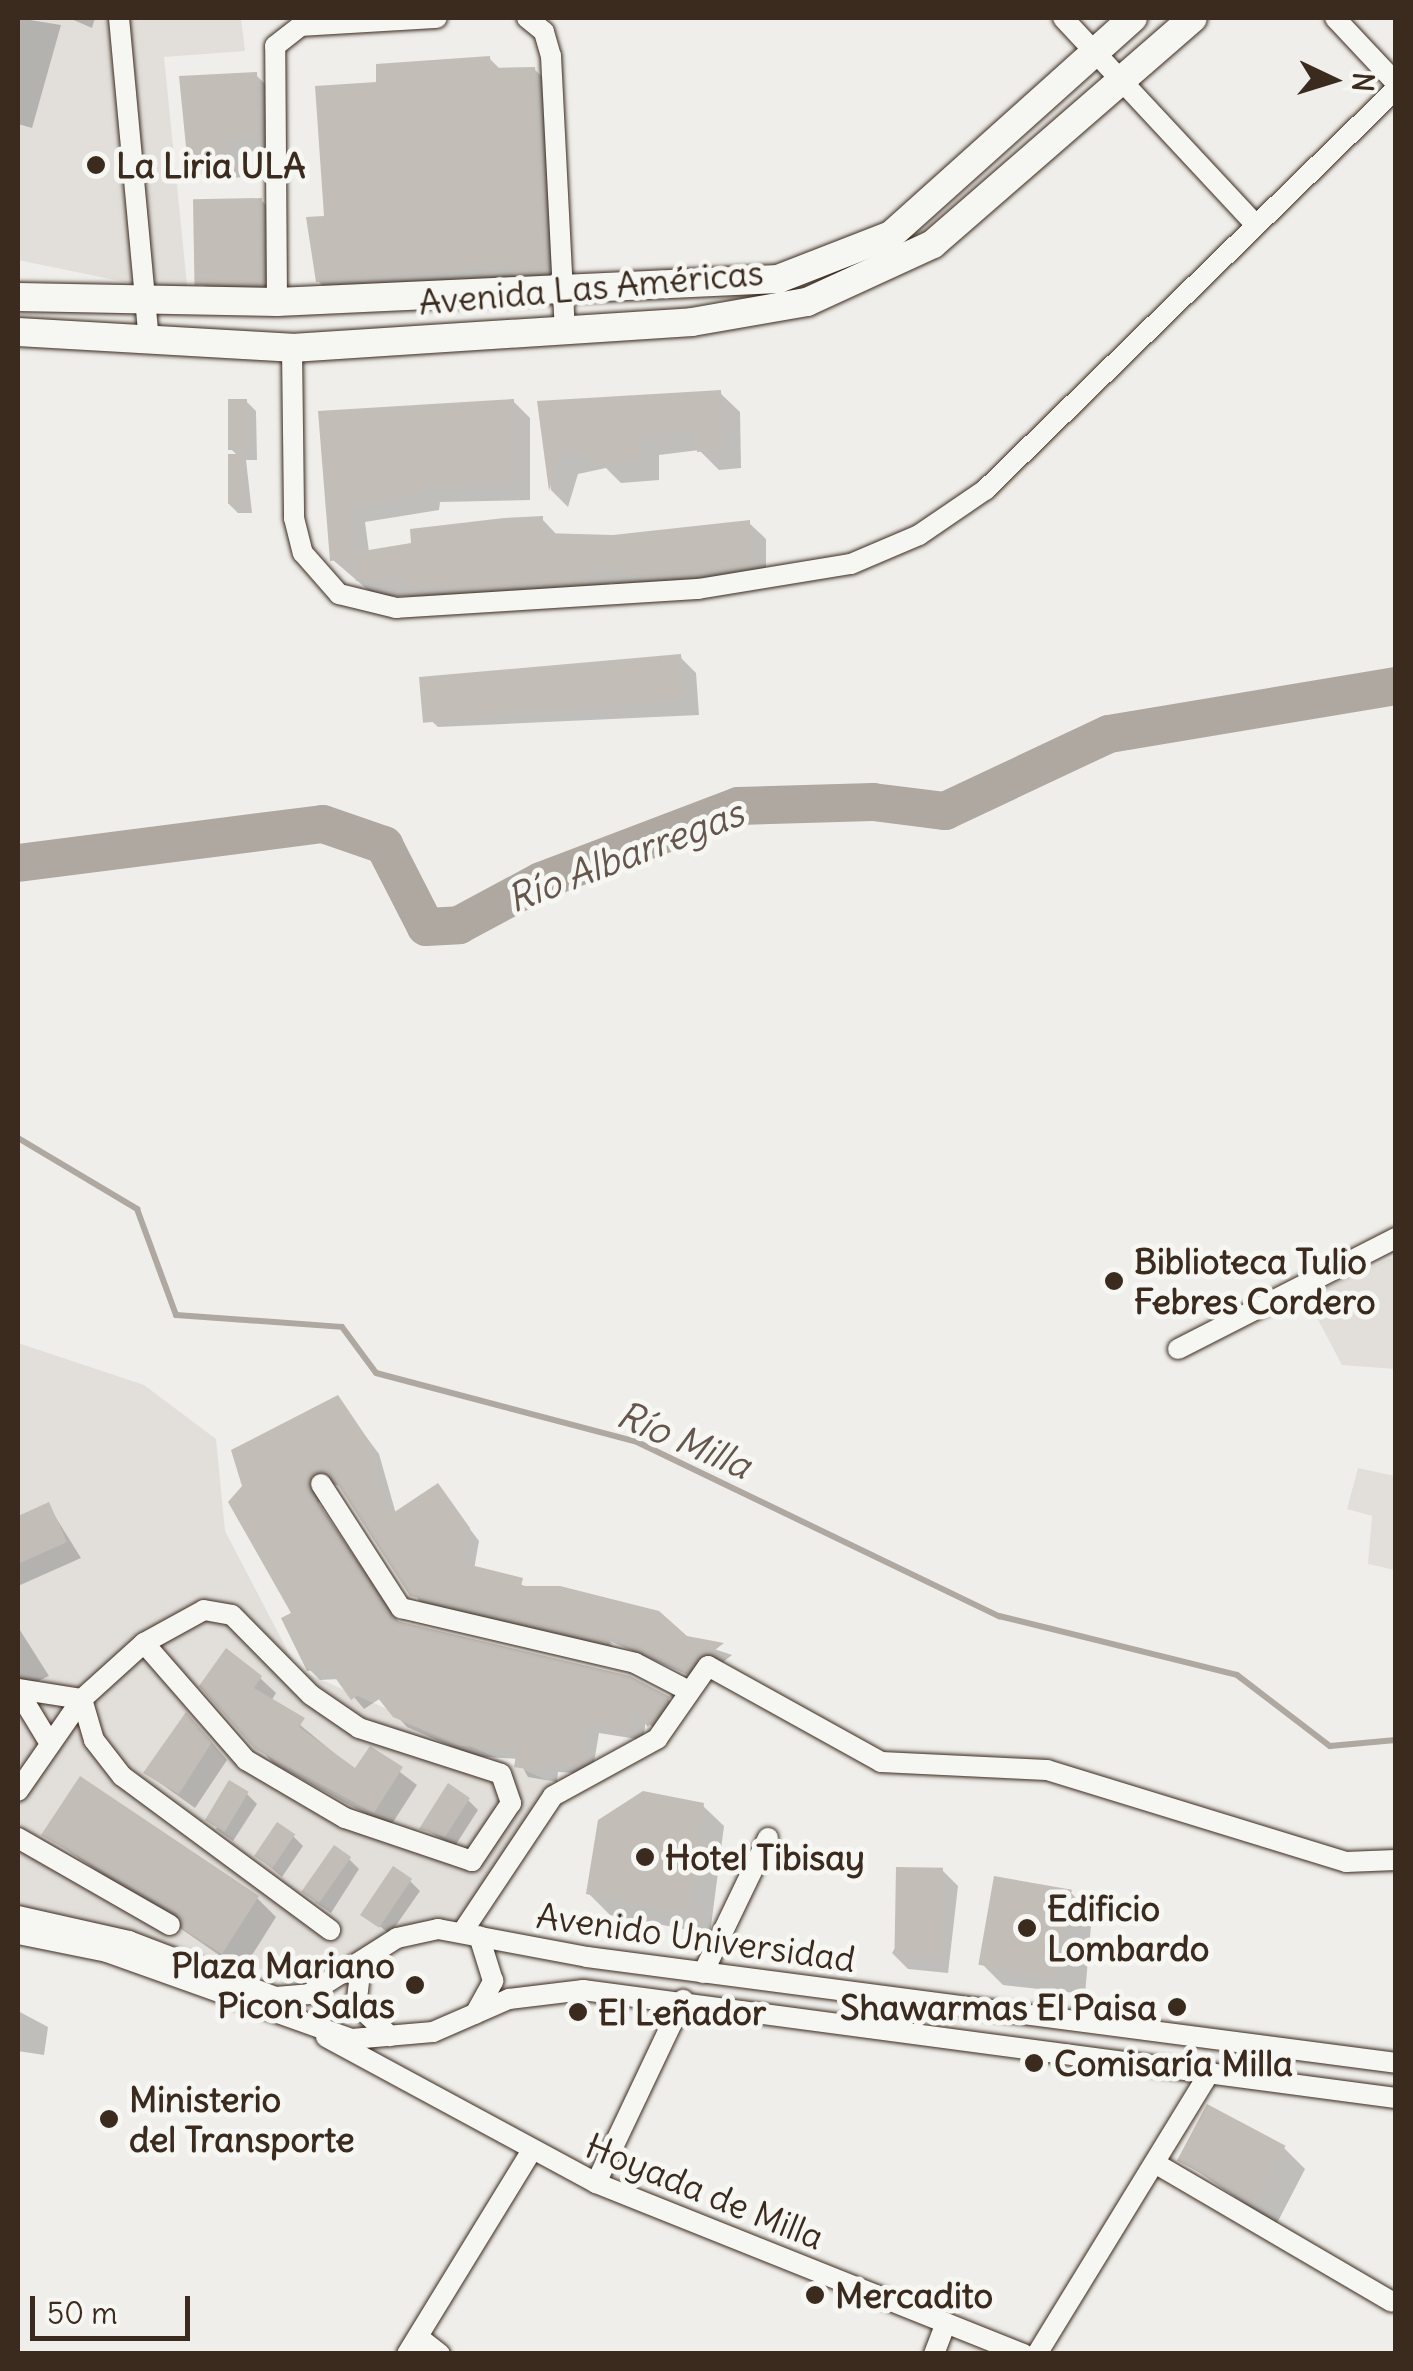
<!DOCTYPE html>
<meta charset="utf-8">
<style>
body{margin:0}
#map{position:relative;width:1413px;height:2371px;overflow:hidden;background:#efeeea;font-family:Delius,sans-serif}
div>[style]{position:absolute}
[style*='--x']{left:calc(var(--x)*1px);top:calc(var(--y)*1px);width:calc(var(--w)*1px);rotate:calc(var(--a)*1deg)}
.built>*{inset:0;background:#e2dfdb}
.shadow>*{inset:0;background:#0003}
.stream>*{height:6px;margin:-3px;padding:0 3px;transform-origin:3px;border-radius:3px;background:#afa8a1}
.river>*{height:38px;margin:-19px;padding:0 19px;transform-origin:19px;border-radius:19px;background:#afa8a1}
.building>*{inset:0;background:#c2bdb7;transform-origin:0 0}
.roads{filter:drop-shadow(0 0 2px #3b2a1e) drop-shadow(0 0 2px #3b2a1e)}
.street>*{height:20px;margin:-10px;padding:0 10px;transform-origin:10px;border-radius:10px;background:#f6f6f2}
.secondary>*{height:28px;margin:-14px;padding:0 14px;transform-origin:14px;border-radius:14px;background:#f6f6f2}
.dots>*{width:28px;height:28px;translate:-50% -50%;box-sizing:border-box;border:5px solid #f6f6f2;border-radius:50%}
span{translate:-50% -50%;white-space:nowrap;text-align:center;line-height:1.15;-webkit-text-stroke:10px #f6f6f2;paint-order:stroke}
.poi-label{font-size:35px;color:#3b2a1e;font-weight:700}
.left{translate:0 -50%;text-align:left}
.right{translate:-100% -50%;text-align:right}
.street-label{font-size:35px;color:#3b2a1e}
.water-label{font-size:38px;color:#64564c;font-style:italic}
.frame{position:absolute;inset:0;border:20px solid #3b2a1e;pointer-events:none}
.north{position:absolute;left:1283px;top:30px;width:100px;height:100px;-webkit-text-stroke:8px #f6f6f2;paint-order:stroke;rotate:94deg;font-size:28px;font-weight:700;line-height:40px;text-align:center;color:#3b2a1e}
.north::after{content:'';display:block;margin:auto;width:35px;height:45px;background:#3b2a1e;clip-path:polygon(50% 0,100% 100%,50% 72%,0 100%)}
.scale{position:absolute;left:30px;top:2296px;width:160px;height:45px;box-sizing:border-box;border:5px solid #3b2a1e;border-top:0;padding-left:12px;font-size:30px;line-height:35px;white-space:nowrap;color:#3b2a1e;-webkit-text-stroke:8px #f6f6f2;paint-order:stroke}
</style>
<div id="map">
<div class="built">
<i style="clip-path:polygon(18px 18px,241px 18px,245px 51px,164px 57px,188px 295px,18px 260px)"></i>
<i style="clip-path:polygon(1395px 1256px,1395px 1369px,1342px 1365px,1306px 1297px)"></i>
<i style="clip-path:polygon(18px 1343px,144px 1385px,216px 1439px,225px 1531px,297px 1669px,551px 1782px,516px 1859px,459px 1927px,411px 1927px,313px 1983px,18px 1905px)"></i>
<i style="clip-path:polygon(1358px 1468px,1395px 1476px,1395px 1570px,1368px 1564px,1372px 1516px,1347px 1509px)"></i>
</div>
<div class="shadow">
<i style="clip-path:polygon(18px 18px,61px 25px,32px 128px,18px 124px)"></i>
<i style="clip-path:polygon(69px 18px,95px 18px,92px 28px)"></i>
<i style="clip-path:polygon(489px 58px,501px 70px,534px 69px,552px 86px,564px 288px,335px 298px,318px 281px,327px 219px,378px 84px)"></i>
<i style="clip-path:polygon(256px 75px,271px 90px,274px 150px,243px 152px,244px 177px,206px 180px,191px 165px)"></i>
<i style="clip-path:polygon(261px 200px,277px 216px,278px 299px,217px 298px,201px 282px)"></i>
<i style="clip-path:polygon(720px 393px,740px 412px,741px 468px,719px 470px,699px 450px,659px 455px,659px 480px,621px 483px,606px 468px,578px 474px,568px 507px,551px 490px,540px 404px)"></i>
<i style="clip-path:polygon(246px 401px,256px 411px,257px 460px,246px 460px,252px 513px,238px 513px,228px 503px,238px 456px,231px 449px)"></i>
<i style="clip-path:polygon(513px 401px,530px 418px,530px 500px,440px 502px,439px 510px,365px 522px,369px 552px,542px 519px,558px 536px,613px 537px,749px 523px,766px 539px,766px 582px,675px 593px,610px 583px,600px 598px,375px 596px,333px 560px,321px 413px)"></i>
<i style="clip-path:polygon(680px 657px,696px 673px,699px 715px,438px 727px,422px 712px)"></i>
<i style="clip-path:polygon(337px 1398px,379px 1454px,396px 1514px,438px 1487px,479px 1541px,474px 1569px,732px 1655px,700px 1680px,605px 1639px,618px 1652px,423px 1606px,341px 1486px,323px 1482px,319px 1504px,400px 1624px,668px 1699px,679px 1709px,660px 1736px,646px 1720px,643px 1740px,599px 1733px,592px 1774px,558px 1772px,557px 1782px,528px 1777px,518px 1759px,473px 1756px,407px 1727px,381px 1698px,364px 1709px,339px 1679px,320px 1680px,309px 1669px,294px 1614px,231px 1502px)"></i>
<i style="clip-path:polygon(48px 1505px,81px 1558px,18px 1586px,18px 1519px)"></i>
<i style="clip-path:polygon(18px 1627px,49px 1676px,18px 1690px)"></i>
<i style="clip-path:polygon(260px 1678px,276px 1693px,271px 1701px,356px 1771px,370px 1749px,417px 1785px,390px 1827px,274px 1764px,203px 1685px)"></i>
<i style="clip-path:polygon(202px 1731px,227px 1760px,195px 1808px,146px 1773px)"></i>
<i style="clip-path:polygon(247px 1794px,257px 1804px,233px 1841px,216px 1829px)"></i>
<i style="clip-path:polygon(468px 1800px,478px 1810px,455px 1846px,422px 1828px)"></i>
<i style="clip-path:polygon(702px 1805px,724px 1826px,710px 1934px,610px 1915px,589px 1894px)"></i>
<i style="clip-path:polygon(44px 1834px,257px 1898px,276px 1917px,242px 1971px)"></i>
<i style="clip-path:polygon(293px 1836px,303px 1846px,282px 1877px,257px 1856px)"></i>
<i style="clip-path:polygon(349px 1859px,359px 1869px,331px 1913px,315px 1902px)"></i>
<i style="clip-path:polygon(942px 1870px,958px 1886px,948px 1973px,908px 1969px,892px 1953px)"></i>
<i style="clip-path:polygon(410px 1881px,420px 1891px,390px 1934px,362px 1913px)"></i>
<i style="clip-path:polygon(1071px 1893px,1092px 1914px,1085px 1994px,1003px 1985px,982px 1964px)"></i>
<i style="clip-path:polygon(18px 2011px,48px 2027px,44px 2055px,18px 2051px)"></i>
<i style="clip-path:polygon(1284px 2148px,1305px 2169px,1276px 2225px,1181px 2160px)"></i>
</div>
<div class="stream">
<i style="--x:18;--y:1138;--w:139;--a:30.8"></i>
<i style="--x:137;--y:1209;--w:113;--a:69.8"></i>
<i style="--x:176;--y:1315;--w:166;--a:4.1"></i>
<i style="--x:342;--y:1327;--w:57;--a:53.5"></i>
<i style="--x:376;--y:1373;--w:270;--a:14.8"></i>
<i style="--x:637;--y:1442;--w:402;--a:25.7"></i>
<i style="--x:999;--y:1616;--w:245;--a:13.9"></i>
<i style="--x:1237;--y:1675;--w:117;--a:37.4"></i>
<i style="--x:1330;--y:1746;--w:66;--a:-5.2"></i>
</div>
<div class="river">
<i style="--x:18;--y:863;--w:307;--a:-7.3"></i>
<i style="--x:323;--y:824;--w:65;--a:19"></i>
<i style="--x:384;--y:845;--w:92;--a:62.9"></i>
<i style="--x:426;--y:927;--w:33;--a:-3"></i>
<i style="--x:459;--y:925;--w:93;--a:-28.2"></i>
<i style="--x:541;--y:881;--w:211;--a:-20.8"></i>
<i style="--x:738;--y:806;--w:135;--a:-1.7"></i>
<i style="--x:873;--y:802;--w:73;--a:7.1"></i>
<i style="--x:945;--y:811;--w:181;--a:-25.2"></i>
<i style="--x:1109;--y:734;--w:291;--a:-9.5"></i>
</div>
<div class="building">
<i style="clip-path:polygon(490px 56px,491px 68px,535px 67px,548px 272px,511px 274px,510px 266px,316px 282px,306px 217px,324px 216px,315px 86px,376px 82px,376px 64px)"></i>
<i style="clip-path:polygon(257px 72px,260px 136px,230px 138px,230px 163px,188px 167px,179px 76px)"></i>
<i style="left:262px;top:198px;width:86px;height:69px;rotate:89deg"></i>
<i style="clip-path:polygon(721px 390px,723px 449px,697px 452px,697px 429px,640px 437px,641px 461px,599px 464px,575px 449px,559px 455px,549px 491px,537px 401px)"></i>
<i style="left:228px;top:399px;width:19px;height:51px"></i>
<i style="clip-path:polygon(514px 399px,514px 484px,424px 486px,424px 494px,349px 506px,357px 552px,411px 543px,410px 529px,504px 518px,543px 516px,543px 533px,613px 535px,750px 520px,750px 567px,657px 578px,593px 568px,583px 582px,459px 590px,406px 587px,405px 577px,356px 581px,354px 558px,330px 561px,318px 411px)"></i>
<i style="left:228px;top:454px;width:16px;height:50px"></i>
<i style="left:681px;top:654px;width:46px;height:263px;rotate:85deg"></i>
<i style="clip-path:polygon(338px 1395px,369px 1441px,382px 1474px,374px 1480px,393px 1513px,438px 1483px,470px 1528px,463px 1563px,523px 1578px,521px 1586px,560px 1586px,659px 1611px,687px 1636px,724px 1643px,688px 1671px,602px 1633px,613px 1644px,410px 1596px,333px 1477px,319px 1470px,309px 1491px,397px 1621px,630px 1676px,670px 1697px,648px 1727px,635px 1711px,633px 1731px,588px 1724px,582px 1765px,548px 1762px,547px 1773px,514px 1767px,517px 1749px,460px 1746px,393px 1717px,370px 1688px,351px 1700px,329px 1669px,307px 1671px,281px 1618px,291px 1613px,228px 1502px,242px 1486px,231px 1450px)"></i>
<i style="clip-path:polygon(49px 1502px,67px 1542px,18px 1564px,18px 1516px)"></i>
<i style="clip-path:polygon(226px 1648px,262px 1676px,254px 1688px,305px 1718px,299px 1727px,355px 1768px,370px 1746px,403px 1767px,374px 1813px,255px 1749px,199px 1686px)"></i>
<i style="clip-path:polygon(186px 1712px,212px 1742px,179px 1794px,143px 1773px)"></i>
<i style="clip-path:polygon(80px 1776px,259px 1896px,222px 1954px,183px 1929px,177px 1913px,41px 1835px)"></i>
<i style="left:229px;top:1780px;width:23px;height:47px;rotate:31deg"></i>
<i style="clip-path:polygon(448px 1783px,470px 1798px,445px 1837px,419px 1829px)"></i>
<i style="clip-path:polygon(643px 1791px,704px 1803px,690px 1915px,586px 1894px,598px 1820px)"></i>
<i style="left:277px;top:1822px;width:22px;height:41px;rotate:34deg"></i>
<i style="left:334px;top:1845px;width:21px;height:57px;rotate:35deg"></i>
<i style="left:393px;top:1866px;width:23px;height:59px;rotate:34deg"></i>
<i style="left:896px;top:1867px;width:47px;height:87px;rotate:1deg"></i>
<i style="left:994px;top:1876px;width:79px;height:90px;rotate:10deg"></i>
<i style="left:1207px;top:2104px;width:89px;height:64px;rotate:28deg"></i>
</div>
<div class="roads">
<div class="street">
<i style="--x:119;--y:18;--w:326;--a:84.7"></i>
<i style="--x:527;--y:18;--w:22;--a:39"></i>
<i style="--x:544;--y:32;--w:25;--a:74"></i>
<i style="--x:551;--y:56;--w:276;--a:87.1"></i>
<i style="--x:1063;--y:18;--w:282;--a:47"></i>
<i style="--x:1335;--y:18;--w:89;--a:46.8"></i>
<i style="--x:277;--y:302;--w:256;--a:-90.4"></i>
<i style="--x:275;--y:46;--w:33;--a:-38"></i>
<i style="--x:301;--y:26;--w:136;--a:-3.4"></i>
<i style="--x:292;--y:348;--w:170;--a:89.3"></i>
<i style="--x:294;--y:518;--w:36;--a:76"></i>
<i style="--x:303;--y:553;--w:55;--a:48.7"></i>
<i style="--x:339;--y:594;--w:59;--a:13.8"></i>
<i style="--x:396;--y:608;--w:303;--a:-3.6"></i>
<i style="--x:698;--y:589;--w:155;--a:-9.3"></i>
<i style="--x:851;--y:564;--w:74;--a:-23.1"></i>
<i style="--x:919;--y:535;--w:80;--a:-34.3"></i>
<i style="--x:985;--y:490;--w:574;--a:-44.29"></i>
<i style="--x:1178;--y:1349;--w:245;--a:-27"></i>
<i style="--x:321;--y:1484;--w:148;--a:57.2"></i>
<i style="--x:401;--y:1608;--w:240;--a:13.2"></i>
<i style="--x:635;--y:1663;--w:61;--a:27.4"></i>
<i style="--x:18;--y:1689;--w:65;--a:8.9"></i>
<i style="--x:18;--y:1691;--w:60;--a:58.7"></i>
<i style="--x:82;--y:1699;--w:43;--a:73.7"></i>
<i style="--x:94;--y:1740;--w:46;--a:52.1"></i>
<i style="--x:122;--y:1776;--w:259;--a:36.5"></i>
<i style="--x:18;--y:1791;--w:112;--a:-55.2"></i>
<i style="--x:82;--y:1699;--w:84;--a:-42.1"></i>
<i style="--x:144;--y:1643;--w:68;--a:-28.8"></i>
<i style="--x:204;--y:1610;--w:28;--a:10"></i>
<i style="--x:232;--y:1615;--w:112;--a:45.4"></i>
<i style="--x:311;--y:1695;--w:58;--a:34.5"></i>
<i style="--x:359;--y:1728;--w:149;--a:17.9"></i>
<i style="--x:501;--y:1774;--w:31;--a:71"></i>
<i style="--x:511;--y:1803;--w:70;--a:123.9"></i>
<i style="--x:472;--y:1861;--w:134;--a:-161.3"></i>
<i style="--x:345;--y:1818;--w:115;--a:-149.6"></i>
<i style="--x:246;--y:1760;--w:155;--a:-131.1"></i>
<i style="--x:18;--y:1838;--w:175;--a:29.8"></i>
<i style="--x:18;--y:1916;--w:114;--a:12.7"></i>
<i style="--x:129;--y:1941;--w:157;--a:20.9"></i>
<i style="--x:276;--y:1997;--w:33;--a:-5"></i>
<i style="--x:309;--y:1994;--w:104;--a:-32.5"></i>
<i style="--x:397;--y:1938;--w:42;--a:-12.4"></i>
<i style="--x:438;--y:1929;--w:152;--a:10.6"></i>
<i style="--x:587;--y:1957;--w:816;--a:7.46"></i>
<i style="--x:463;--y:1931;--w:162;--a:-56.3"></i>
<i style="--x:553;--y:1796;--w:119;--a:-28.7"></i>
<i style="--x:657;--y:1739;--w:89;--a:-55.1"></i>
<i style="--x:708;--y:1666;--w:198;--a:29"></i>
<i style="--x:881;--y:1762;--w:166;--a:2.8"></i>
<i style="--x:1047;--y:1770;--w:313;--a:17.1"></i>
<i style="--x:1346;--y:1862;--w:50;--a:-2.3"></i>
<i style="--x:18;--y:1934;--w:91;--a:11.4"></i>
<i style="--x:107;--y:1952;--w:260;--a:19.6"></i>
<i style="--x:352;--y:2039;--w:81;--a:-4.9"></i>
<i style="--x:433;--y:2032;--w:83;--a:-23.5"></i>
<i style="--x:509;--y:1999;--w:75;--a:-6.9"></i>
<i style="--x:583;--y:1990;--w:820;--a:7.57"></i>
<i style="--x:361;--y:1966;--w:38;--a:97"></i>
<i style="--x:356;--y:2004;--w:47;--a:43.3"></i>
<i style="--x:703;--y:1973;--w:150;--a:-64.3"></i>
<i style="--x:475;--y:2014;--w:38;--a:-61"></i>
<i style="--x:493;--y:1981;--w:47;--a:-107.3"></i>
<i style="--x:326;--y:2037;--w:307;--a:28.4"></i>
<i style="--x:596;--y:2183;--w:461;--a:21.8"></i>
<i style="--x:1158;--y:2165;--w:271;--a:30.3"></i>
<i style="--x:596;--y:2183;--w:203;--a:-64.6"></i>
<i style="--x:418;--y:2337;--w:28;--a:38"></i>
<i style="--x:407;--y:2354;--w:237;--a:-58.5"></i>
<i style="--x:934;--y:2354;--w:33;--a:-69"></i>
<i style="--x:1037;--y:2354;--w:331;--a:-58.5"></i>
</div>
<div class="secondary">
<i style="--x:18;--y:297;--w:259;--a:1.1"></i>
<i style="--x:277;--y:302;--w:502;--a:-2.63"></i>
<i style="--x:778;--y:279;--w:121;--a:-21.3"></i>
<i style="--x:891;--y:235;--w:325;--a:-41.9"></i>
<i style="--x:18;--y:332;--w:274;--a:3.3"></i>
<i style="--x:292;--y:348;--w:401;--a:-3.7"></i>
<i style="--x:692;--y:322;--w:117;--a:-9.9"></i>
<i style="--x:807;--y:302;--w:139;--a:-24.7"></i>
<i style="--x:933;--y:244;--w:344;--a:-41"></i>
</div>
</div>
<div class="dots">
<i style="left:96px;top:165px;background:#3b2a1e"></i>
<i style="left:1114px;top:1281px;background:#3b2a1e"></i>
<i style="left:645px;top:1857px;background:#3b2a1e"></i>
<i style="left:1027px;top:1928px;background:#3b2a1e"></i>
<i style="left:415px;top:1985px;background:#3b2a1e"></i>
<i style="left:1177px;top:2007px;background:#3b2a1e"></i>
<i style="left:578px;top:2012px;background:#3b2a1e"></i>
<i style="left:1034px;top:2063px;background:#3b2a1e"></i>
<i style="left:109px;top:2119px;background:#3b2a1e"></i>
<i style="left:815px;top:2295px;background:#3b2a1e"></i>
</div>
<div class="poi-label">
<span class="left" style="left:116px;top:165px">La Liria ULA</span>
<span class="left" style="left:1134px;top:1281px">Biblioteca Tulio<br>Febres Cordero</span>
<span class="left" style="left:665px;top:1857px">Hotel Tibisay</span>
<span class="left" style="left:1047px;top:1928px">Edificio<br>Lombardo</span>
<span class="right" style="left:395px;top:1985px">Plaza Mariano<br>Picon Salas</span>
<span class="right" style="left:1157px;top:2007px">Shawarmas El Paisa</span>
<span class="left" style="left:598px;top:2012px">El Leñador</span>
<span class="left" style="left:1054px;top:2063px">Comisaría Milla</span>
<span class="left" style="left:129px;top:2119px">Ministerio<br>del Transporte</span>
<span class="left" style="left:835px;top:2295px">Mercadito</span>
</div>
<div class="street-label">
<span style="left:591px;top:287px;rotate:-5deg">Avenida Las Américas</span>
<span style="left:696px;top:1937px;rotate:8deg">Avenido Universidad</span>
<span style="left:705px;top:2191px;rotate:22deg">Hoyada de Milla</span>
</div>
<div class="water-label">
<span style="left:625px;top:856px;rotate:-21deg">Río Albarregas</span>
<span style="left:684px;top:1440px;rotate:23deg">Río Milla</span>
</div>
<div class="frame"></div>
<div class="north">N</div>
<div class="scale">50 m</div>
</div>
